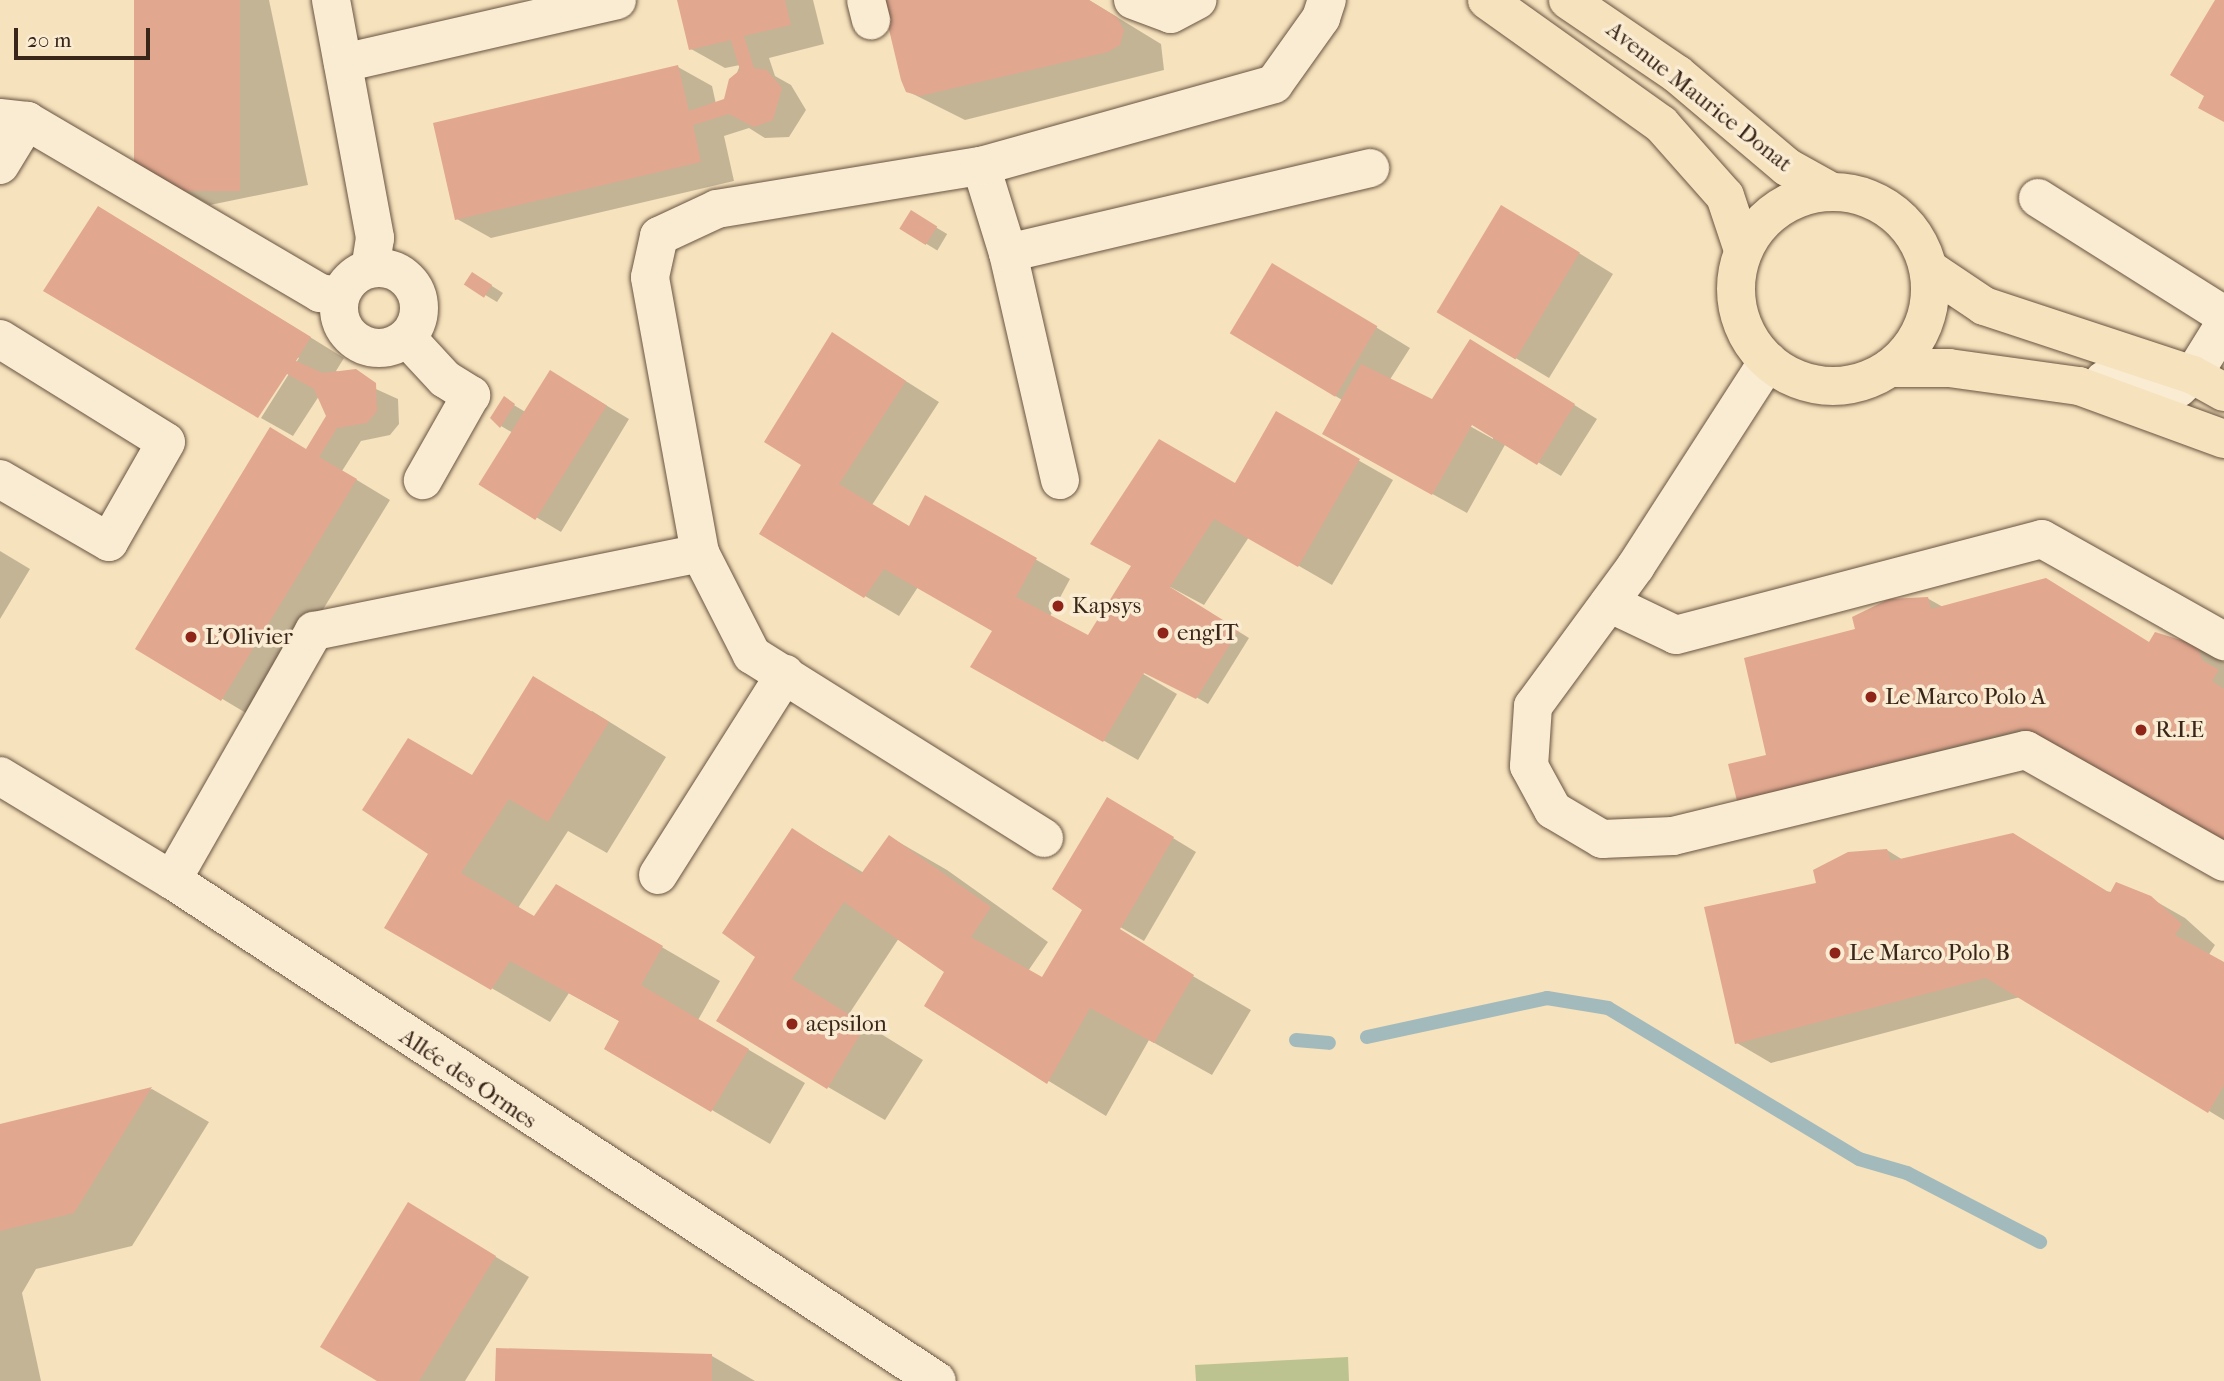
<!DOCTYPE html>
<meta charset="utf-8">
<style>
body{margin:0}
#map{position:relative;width:2224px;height:1381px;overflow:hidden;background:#f6e2bc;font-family:"IM FELL French Canon",serif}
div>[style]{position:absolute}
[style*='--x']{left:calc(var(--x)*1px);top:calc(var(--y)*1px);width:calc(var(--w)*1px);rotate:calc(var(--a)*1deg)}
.green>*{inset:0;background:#bdc390}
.shadow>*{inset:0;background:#0003;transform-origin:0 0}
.stream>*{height:14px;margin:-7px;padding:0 7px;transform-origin:7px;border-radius:7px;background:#a3babd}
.building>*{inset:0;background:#e1a78f;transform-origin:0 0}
.roads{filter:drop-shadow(0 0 2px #695442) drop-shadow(0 0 2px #695442)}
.minor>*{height:38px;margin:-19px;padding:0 19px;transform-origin:19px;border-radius:19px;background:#f9ecd3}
.minor>.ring{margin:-19px;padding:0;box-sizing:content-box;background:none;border:38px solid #f9ecd3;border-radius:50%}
.major>*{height:38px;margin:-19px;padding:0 19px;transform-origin:19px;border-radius:19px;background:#f6e2bc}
.major>.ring{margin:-19px;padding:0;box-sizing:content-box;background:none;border:38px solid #f6e2bc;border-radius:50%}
.dots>*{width:19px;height:19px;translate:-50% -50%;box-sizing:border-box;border:4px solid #f9ecd3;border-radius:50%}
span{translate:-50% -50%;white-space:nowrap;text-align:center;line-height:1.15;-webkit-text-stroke:7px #f9ecd3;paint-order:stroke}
.street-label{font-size:23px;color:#3a2519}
.poi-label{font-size:23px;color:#3a2519}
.left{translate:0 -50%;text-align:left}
.scale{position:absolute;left:14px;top:28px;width:136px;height:32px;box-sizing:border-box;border:4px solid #3a2519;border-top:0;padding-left:9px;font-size:21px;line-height:24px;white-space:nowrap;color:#3a2519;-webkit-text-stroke:5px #f9ecd3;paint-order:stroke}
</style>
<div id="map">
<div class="green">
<i style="clip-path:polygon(1348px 1357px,1349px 1381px,1196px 1381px,1195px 1365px)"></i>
</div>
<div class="shadow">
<i style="clip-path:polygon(136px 0,269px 0,308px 185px,210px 205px,175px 186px)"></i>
<i style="clip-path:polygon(679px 0,813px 0,824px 44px,769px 58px,775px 76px,791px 85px,806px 110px,789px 137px,765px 138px,749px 128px,724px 136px,734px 181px,491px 238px,457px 219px,678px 67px,712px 86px,716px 104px,726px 101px,740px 65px,725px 68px,691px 49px)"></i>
<i style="clip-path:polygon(1089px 0,1161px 44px,1164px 70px,965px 120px,907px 91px)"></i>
<i style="left:912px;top:213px;width:41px;height:19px;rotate:31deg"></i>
<i style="clip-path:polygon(1535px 226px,1613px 274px,1549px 378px,1437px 311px)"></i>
<i style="clip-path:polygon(133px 228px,344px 358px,336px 371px,398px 399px,399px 424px,390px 435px,361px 441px,342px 471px,390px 500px,256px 719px,137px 648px,308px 451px,327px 417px,319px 396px,293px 436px,261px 418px,299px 358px)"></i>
<i style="clip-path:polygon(484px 281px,503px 293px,497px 302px,467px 284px)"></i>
<i style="clip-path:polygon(1307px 285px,1410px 348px,1389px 381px,1493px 439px,1494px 355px,1597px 419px,1561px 476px,1506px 443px,1467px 513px,1358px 453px,1342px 400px,1231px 332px)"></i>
<i style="clip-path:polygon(833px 335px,939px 402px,872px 505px,910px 527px,926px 497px,1070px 579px,1049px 618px,1177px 694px,1138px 760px,972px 666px,994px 631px,918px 587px,899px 616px,865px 596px,804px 465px)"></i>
<i style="clip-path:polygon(574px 386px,629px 419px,561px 532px,484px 486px,515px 434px,501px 426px,504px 399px,527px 413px)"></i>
<i style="clip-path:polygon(1277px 414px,1393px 480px,1332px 585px,1249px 537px,1204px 605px,1146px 574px,1249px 638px,1208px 704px,1091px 635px,1133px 566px,1093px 544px,1160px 441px,1236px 485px)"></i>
<i style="clip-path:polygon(0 551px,30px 569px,0 619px)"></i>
<i style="clip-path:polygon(1927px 598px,1943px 607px,2151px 643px,2190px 642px,2224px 662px,2224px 848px,2066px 753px,1782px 825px,1768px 756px,1857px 630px)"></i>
<i style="clip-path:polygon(592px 711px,666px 757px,607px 853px,568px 831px,518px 908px,535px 918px,557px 886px,720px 981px,698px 1020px,805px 1083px,770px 1144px,606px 1048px,621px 1022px,569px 993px,550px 1022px,386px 927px,473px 777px)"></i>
<i style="clip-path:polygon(1130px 812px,1196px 852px,1144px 941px,1054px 888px)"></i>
<i style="clip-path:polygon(792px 830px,864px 873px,890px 837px,947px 870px,1048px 942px,1028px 971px,1042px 980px,1083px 912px,1251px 1010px,1212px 1075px,1149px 1040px,1106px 1116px,926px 1006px,947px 972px,899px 938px,849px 1014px,923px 1060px,885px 1120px,828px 1087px,758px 957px)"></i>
<i style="clip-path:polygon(1887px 850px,1903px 860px,2150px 898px,2185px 918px,2215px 945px,2208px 956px,2224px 964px,2224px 1120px,2020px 997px,1771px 1063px,1737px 1043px,1818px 884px)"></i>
<i style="clip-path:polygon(152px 1089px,209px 1122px,132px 1246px,36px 1269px,22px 1293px,41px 1381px,0 1381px,0 1126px)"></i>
<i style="clip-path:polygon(442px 1224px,529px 1277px,465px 1381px,380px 1381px)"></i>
<i style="clip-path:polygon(712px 1356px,755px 1381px,497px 1381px)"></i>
</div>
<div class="stream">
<i style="--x:1367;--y:1037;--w:184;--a:-12.2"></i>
<i style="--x:1547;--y:998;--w:62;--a:9.3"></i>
<i style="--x:1608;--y:1008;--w:293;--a:31"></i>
<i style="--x:1859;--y:1159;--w:50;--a:16.3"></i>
<i style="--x:1907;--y:1173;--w:150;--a:27.4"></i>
<i style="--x:1296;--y:1040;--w:33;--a:5"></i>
</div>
<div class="building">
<i style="left:134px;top:0;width:106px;height:191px"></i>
<i style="clip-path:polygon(677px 0,785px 0,791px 25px,744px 36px,754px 68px,767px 70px,782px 88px,773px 120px,754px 127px,729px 114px,693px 125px,701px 162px,455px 220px,433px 123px,678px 65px,689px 111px,724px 99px,729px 79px,740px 70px,731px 40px,689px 50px)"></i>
<i style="clip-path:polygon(882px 0,1089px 0,1117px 17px,1124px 30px,1120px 45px,1108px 52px,920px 96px,906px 92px,901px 80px)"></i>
<i style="clip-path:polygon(2215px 0,2224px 0,2224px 122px,2198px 108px,2204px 96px,2170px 75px)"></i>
<i style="left:1501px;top:205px;width:92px;height:125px;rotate:31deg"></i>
<i style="clip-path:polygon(98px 206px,311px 337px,296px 361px,323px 373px,356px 369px,376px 383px,377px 411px,367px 423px,337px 428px,319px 457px,357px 479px,221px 701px,135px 649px,270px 427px,306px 449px,326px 416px,314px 389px,287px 374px,258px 418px,43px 291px)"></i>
<i style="left:911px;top:210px;width:31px;height:22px;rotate:32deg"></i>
<i style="left:1272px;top:263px;width:123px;height:82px;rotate:31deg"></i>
<i style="left:472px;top:272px;width:24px;height:15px;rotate:33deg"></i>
<i style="clip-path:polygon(832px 332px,906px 381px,839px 484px,909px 526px,925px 495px,1037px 558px,1016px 597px,1088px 635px,1131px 566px,1090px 544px,1159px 439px,1235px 483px,1276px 411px,1360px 459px,1298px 567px,1214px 519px,1170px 587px,1239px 630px,1196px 699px,1144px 673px,1103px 742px,970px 667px,992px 631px,884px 569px,864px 598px,759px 534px,801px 465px,764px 442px)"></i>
<i style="clip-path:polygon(1470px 339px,1575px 404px,1537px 465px,1472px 425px,1432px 495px,1322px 434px,1361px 364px,1432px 399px)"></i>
<i style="left:550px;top:370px;width:67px;height:135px;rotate:32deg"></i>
<i style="clip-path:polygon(504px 396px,515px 404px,500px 428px,490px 418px)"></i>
<i style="clip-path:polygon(2046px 578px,2149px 642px,2155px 632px,2197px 645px,2202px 660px,2219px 670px,2212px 681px,2224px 689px,2224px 850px,2022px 729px,1737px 801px,1728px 764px,1766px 755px,1744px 658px,1855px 629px,1852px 617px,1889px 599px,1928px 597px,1931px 609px)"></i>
<i style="clip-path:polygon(533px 676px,609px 722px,548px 822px,509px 799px,461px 873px,534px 916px,556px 884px,663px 946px,641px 985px,749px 1049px,711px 1112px,604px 1049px,619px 1021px,510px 961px,491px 990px,384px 928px,428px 854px,362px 810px,408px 738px,472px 775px)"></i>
<i style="clip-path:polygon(1107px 797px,1174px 837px,1120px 929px,1194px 975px,1154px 1043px,1090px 1008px,1047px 1084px,924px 1006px,944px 972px,844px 902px,792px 979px,866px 1025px,827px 1089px,716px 1021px,755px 957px,722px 933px,792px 828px,861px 874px,889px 835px,991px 907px,971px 937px,1042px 977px,1082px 910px,1052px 889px)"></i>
<i style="clip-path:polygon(2013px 833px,2110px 893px,2116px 882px,2151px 896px,2182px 924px,2175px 935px,2224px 962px,2224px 1085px,2208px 1113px,1986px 978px,1735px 1044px,1704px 907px,1816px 883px,1813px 870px,1848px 852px,1887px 849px,1891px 861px)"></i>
<i style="clip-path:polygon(152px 1087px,74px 1213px,0 1231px,0 1124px)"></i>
<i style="clip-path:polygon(408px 1202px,496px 1256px,419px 1381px,377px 1381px,320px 1347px)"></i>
<i style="clip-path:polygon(496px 1348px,712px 1354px,712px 1381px,495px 1381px)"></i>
</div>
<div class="roads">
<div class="minor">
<i style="--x:331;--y:0;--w:242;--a:79.5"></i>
<i style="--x:375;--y:238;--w:30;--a:99"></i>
<i style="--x:866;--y:0;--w:21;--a:76"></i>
<i style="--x:1133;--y:0;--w:40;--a:20.2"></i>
<i style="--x:1171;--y:14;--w:30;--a:-28"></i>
<i style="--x:343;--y:63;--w:281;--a:-12.9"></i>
<i style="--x:0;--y:118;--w:27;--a:6"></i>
<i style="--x:27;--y:121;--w:340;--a:30.4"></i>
<i style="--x:320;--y:293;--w:19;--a:9"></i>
<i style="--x:0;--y:165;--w:52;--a:-58.5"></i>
<i style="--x:981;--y:166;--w:91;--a:72.8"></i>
<i style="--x:1008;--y:253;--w:233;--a:77.1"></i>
<i style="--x:2038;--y:198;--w:220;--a:32.2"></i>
<i style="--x:1008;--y:253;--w:372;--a:-13.2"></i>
<i class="ring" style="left:339px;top:268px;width:42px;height:42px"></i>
<i style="--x:407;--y:338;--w:56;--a:47.2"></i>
<i style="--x:445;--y:379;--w:31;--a:32"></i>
<i style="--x:471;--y:395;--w:98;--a:119.5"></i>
<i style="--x:0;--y:339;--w:195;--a:31.8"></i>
<i style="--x:166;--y:442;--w:115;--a:119.7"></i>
<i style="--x:109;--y:542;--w:126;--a:-150"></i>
<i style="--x:1768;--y:361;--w:244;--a:122.8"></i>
<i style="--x:1636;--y:566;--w:174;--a:126.3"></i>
<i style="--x:1533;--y:706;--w:60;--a:93.8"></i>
<i style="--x:1529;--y:766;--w:50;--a:61.4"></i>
<i style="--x:1553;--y:810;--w:57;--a:30.6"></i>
<i style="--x:1602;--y:839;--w:71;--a:-2.4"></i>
<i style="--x:1673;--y:836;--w:363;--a:-13.7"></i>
<i style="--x:2026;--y:750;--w:227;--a:29.5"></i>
<i style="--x:2104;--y:380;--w:52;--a:15.6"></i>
<i style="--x:2154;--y:394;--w:25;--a:-14"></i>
<i style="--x:2178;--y:388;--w:20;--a:-41"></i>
<i style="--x:2193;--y:375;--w:59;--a:-58.2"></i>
<i style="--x:1609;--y:603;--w:74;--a:25.5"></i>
<i style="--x:1676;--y:635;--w:378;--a:-14.7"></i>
<i style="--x:2042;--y:539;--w:209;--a:29.3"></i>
<i style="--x:0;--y:776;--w:201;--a:31.2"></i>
<i style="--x:172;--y:880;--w:914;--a:33.22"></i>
<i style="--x:1044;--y:838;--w:345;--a:-147.9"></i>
<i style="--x:752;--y:655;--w:114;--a:-117"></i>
<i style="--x:700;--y:553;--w:280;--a:-100.3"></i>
<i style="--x:650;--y:277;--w:42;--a:-77.6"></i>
<i style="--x:659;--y:236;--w:64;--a:-25"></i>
<i style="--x:717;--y:209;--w:267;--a:-9.3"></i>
<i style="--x:981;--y:166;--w:304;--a:-15.6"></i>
<i style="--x:1274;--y:84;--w:81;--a:-54.5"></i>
<i style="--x:1321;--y:18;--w:19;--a:-72"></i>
<i style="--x:658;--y:875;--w:238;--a:-57.7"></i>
<i style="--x:172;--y:880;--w:287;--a:-60.3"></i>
<i style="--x:314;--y:631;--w:394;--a:-11.4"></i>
</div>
<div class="major">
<i style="--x:1487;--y:0;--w:214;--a:35.5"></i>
<i style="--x:1661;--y:124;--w:96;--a:48.4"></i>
<i style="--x:1725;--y:196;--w:57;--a:71.6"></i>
<i style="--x:1568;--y:0;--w:132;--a:34.2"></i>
<i style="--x:1677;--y:74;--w:144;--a:40.2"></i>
<i style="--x:1787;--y:167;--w:51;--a:29.1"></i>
<i class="ring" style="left:1736px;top:192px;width:156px;height:156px"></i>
<i style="--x:1929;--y:269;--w:66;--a:33.9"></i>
<i style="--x:1984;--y:306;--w:220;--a:18.3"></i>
<i style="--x:2193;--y:375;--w:35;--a:29"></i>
<i style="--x:1890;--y:368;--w:59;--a:0"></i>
<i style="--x:1949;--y:368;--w:131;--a:7.9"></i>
<i style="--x:2079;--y:386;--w:154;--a:20.1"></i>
</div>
</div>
<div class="dots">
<i style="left:1058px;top:606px;background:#8f2418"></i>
<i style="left:1163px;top:633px;background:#8f2418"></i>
<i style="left:191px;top:637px;background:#8f2418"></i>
<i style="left:1871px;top:697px;background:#8f2418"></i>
<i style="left:2141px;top:730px;background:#8f2418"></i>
<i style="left:1835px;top:953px;background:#8f2418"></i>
<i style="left:792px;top:1024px;background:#8f2418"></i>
</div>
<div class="street-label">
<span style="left:1699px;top:97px;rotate:38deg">Avenue Maurice Donat</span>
<span style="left:468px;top:1079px;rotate:34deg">Allée des Ormes</span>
</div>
<div class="poi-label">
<span class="left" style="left:1072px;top:606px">Kapsys</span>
<span class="left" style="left:1177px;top:633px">engIT</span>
<span class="left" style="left:205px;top:637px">L'Olivier</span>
<span class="left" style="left:1885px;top:697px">Le Marco Polo A</span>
<span class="left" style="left:2155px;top:730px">R.I.E</span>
<span class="left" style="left:1849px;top:953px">Le Marco Polo B</span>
<span class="left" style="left:806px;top:1024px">aepsilon</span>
</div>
<div class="scale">20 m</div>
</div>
